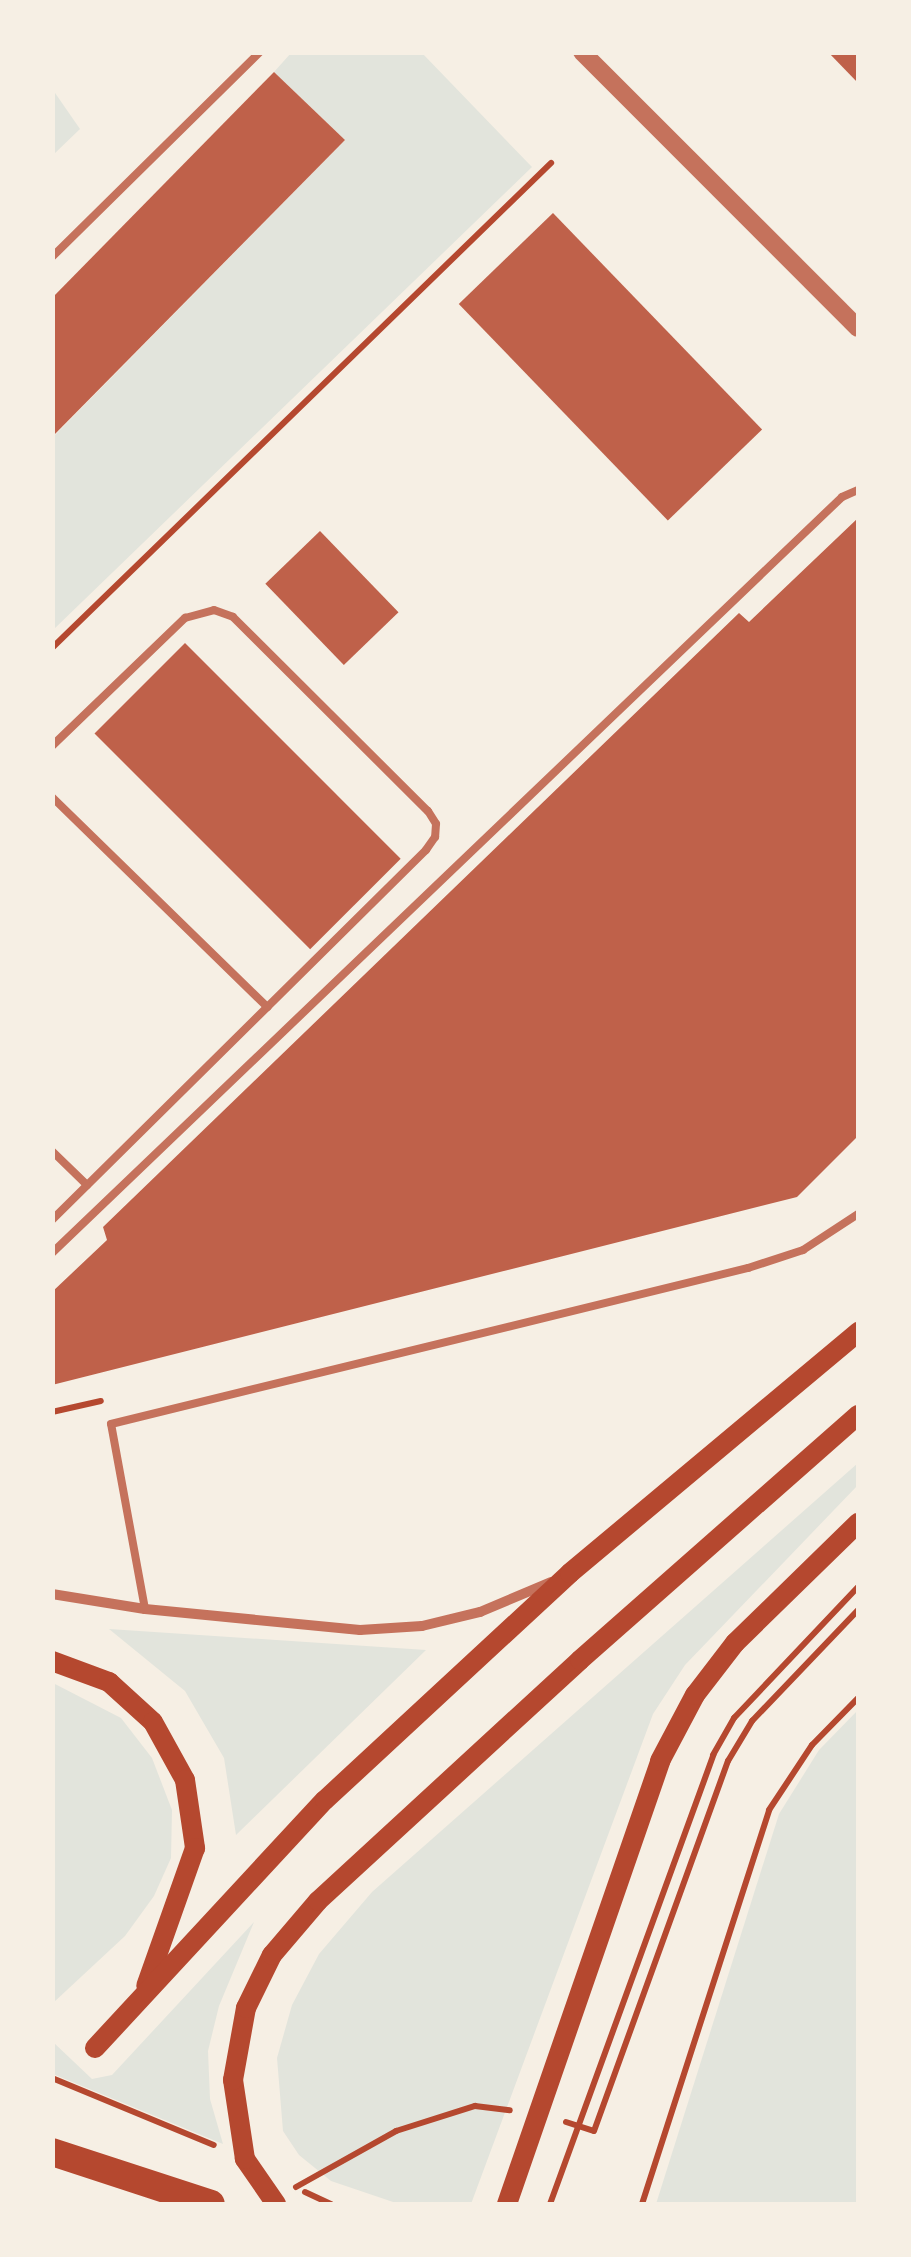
<!DOCTYPE html>
<style>
body{margin:0}
#map{position:relative;width:911px;height:2257px;overflow:hidden;background:#f6efe4;font-family:"Golos Text",sans-serif}
div>[style]{position:absolute}
[style*='--x']{left:calc(var(--x)*1px);top:calc(var(--y)*1px);width:calc(var(--w)*1px);rotate:calc(var(--a)*1deg)}
.green>*{inset:0;background:#e2e4dc}
.building>*{inset:0;background:#bf614a;transform-origin:0 0}
.path>*{height:6px;margin:-3px;padding:0 3px;transform-origin:3px;border-radius:3px;background:#b5482f}
.service>*{height:8px;margin:-4px;padding:0 4px;transform-origin:4px;border-radius:4px;background:#c5725c}
.minor>*{height:10px;margin:-5px;padding:0 5px;transform-origin:5px;border-radius:5px;background:#c5725c}
.tertiary>*{height:18px;margin:-9px;padding:0 9px;transform-origin:9px;border-radius:9px;background:#c5725c}
.secondary>*{height:20px;margin:-10px;padding:0 10px;transform-origin:10px;border-radius:10px;background:#b5482f}
.trunk>*{height:28px;margin:-14px;padding:0 14px;transform-origin:14px;border-radius:14px;background:#b5482f}
span{translate:-50% -50%;white-space:nowrap;text-align:center;line-height:1.15;-webkit-text-stroke:10px #f6efe4;paint-order:stroke}
.frame{position:absolute;inset:0;border:55px solid #f6efe4;pointer-events:none}
</style>
<div id="map">
<div class="green">
<i style="clip-path:polygon(291px 53px,422px 53px,532px 167px,53px 630px,53px 437px,345px 140px,274px 72px)"></i>
<i style="clip-path:polygon(53px 90px,80px 129px,53px 155px,52px 155px)"></i>
<i style="clip-path:polygon(858px 1463px,858px 1485px,685px 1665px,653px 1714px,471px 2204px,399px 2204px,331px 2181px,299px 2155px,283px 2131px,277px 2058px,292px 2005px,319px 1954px,372px 1892px)"></i>
<i style="clip-path:polygon(109px 1629px,426px 1650px,236px 1835px,224px 1758px,185px 1691px)"></i>
<i style="clip-path:polygon(53px 1683px,121px 1718px,152px 1758px,172px 1810px,171px 1858px,154px 1896px,125px 1936px,53px 2003px)"></i>
<i style="clip-path:polygon(858px 1710px,858px 2204px,656px 2204px,779px 1814px,819px 1750px)"></i>
<i style="clip-path:polygon(254px 1922px,219px 2006px,208px 2051px,210px 2099px,223px 2144px,53px 2074px,53px 2042px,92px 2079px,112px 2075px)"></i>
</div>
<div class="building">
<i style="clip-path:polygon(828px 52px,858px 52px,858px 83px)"></i>
<i style="clip-path:polygon(274px 72px,345px 140px,52px 437px,52px 298px)"></i>
<i style="left:553px;top:213px;width:301px;height:131px;rotate:46deg"></i>
<i style="clip-path:polygon(858px 518px,858px 1136px,797px 1197px,52px 1385px,52px 1292px,107px 1240px,103px 1227px,739px 613px,749px 622px)"></i>
<i style="left:320px;top:531px;width:113px;height:76px;rotate:46deg"></i>
<i style="left:185px;top:643px;width:305px;height:128px;rotate:45deg"></i>
</div>
<div class="path">
<i style="--x:52;--y:648;--w:696;--a:-44.18"></i>
<i style="--x:52;--y:1412;--w:50;--a:-12.7"></i>
<i style="--x:52;--y:2078;--w:175;--a:22.5"></i>
<i style="--x:566;--y:2122;--w:29;--a:18"></i>
<i style="--x:594;--y:2131;--w:394;--a:-70.1"></i>
<i style="--x:728;--y:1761;--w:47;--a:-59"></i>
<i style="--x:752;--y:1721;--w:153;--a:-46.3"></i>
<i style="--x:296;--y:2187;--w:115;--a:-29.2"></i>
<i style="--x:396;--y:2131;--w:83;--a:-17.6"></i>
<i style="--x:475;--y:2106;--w:35;--a:7"></i>
<i style="--x:305;--y:2192;--w:29;--a:25"></i>
<i style="--x:550;--y:2204;--w:478;--a:-70"></i>
<i style="--x:713;--y:1755;--w:43;--a:-60.4"></i>
<i style="--x:734;--y:1718;--w:180;--a:-46.6"></i>
<i style="--x:642;--y:2204;--w:414;--a:-72.1"></i>
<i style="--x:769;--y:1810;--w:78;--a:-56.5"></i>
<i style="--x:812;--y:1745;--w:66;--a:-45.6"></i>
</div>
<div class="service">
<i style="--x:52;--y:257;--w:292;--a:-44.6"></i>
<i style="--x:52;--y:746;--w:185;--a:-43.9"></i>
<i style="--x:185;--y:618;--w:30;--a:-15"></i>
<i style="--x:214;--y:610;--w:20;--a:20"></i>
<i style="--x:233;--y:617;--w:275;--a:44.9"></i>
<i style="--x:428;--y:811;--w:15;--a:58"></i>
<i style="--x:436;--y:824;--w:13;--a:94"></i>
<i style="--x:435;--y:837;--w:16;--a:125"></i>
<i style="--x:426;--y:850;--w:526;--a:135.31"></i>
<i style="--x:52;--y:797;--w:301;--a:44.3"></i>
<i style="--x:52;--y:1151;--w:49;--a:44.2"></i>
<i style="--x:52;--y:1253;--w:1093;--a:-43.74"></i>
<i style="--x:842;--y:497;--w:17;--a:-24"></i>
<i style="--x:145;--y:1609;--w:188;--a:-100.4"></i>
<i style="--x:111;--y:1424;--w:656;--a:-13.76"></i>
<i style="--x:748;--y:1268;--w:58;--a:-18.1"></i>
<i style="--x:803;--y:1250;--w:66;--a:-33.2"></i>
</div>
<div class="minor">
<i style="--x:52;--y:1594;--w:94;--a:9.2"></i>
<i style="--x:145;--y:1609;--w:216;--a:5.6"></i>
<i style="--x:360;--y:1630;--w:62;--a:-3.7"></i>
<i style="--x:422;--y:1626;--w:60;--a:-13.6"></i>
<i style="--x:480;--y:1612;--w:77;--a:-22.9"></i>
</div>
<div class="tertiary">
<i style="--x:582;--y:52;--w:390;--a:45"></i>
</div>
<div class="secondary">
<i style="--x:52;--y:1661;--w:61;--a:20.2"></i>
<i style="--x:109;--y:1682;--w:59;--a:42.3"></i>
<i style="--x:153;--y:1722;--w:66;--a:61.1"></i>
<i style="--x:185;--y:1780;--w:69;--a:81.6"></i>
<i style="--x:195;--y:1848;--w:146;--a:109.5"></i>
<i style="--x:95;--y:2048;--w:338;--a:-47.2"></i>
<i style="--x:325;--y:1800;--w:334;--a:-42.8"></i>
<i style="--x:570;--y:1573;--w:376;--a:-39.9"></i>
<i style="--x:276;--y:2204;--w:55;--a:-124.6"></i>
<i style="--x:245;--y:2159;--w:80;--a:-98.6"></i>
<i style="--x:233;--y:2080;--w:73;--a:-79.8"></i>
<i style="--x:246;--y:2008;--w:59;--a:-63.9"></i>
<i style="--x:272;--y:1955;--w:71;--a:-49.6"></i>
<i style="--x:318;--y:1901;--w:356;--a:-42.6"></i>
<i style="--x:580;--y:1660;--w:371;--a:-41.4"></i>
<i style="--x:507;--y:2204;--w:469;--a:-70.9"></i>
<i style="--x:660;--y:1761;--w:75;--a:-62.1"></i>
<i style="--x:695;--y:1695;--w:66;--a:-52.4"></i>
<i style="--x:735;--y:1643;--w:172;--a:-44.3"></i>
</div>
<div class="trunk">
<i style="--x:52;--y:2152;--w:167;--a:18.1"></i>
</div>
<div class="frame"></div>
</div>
